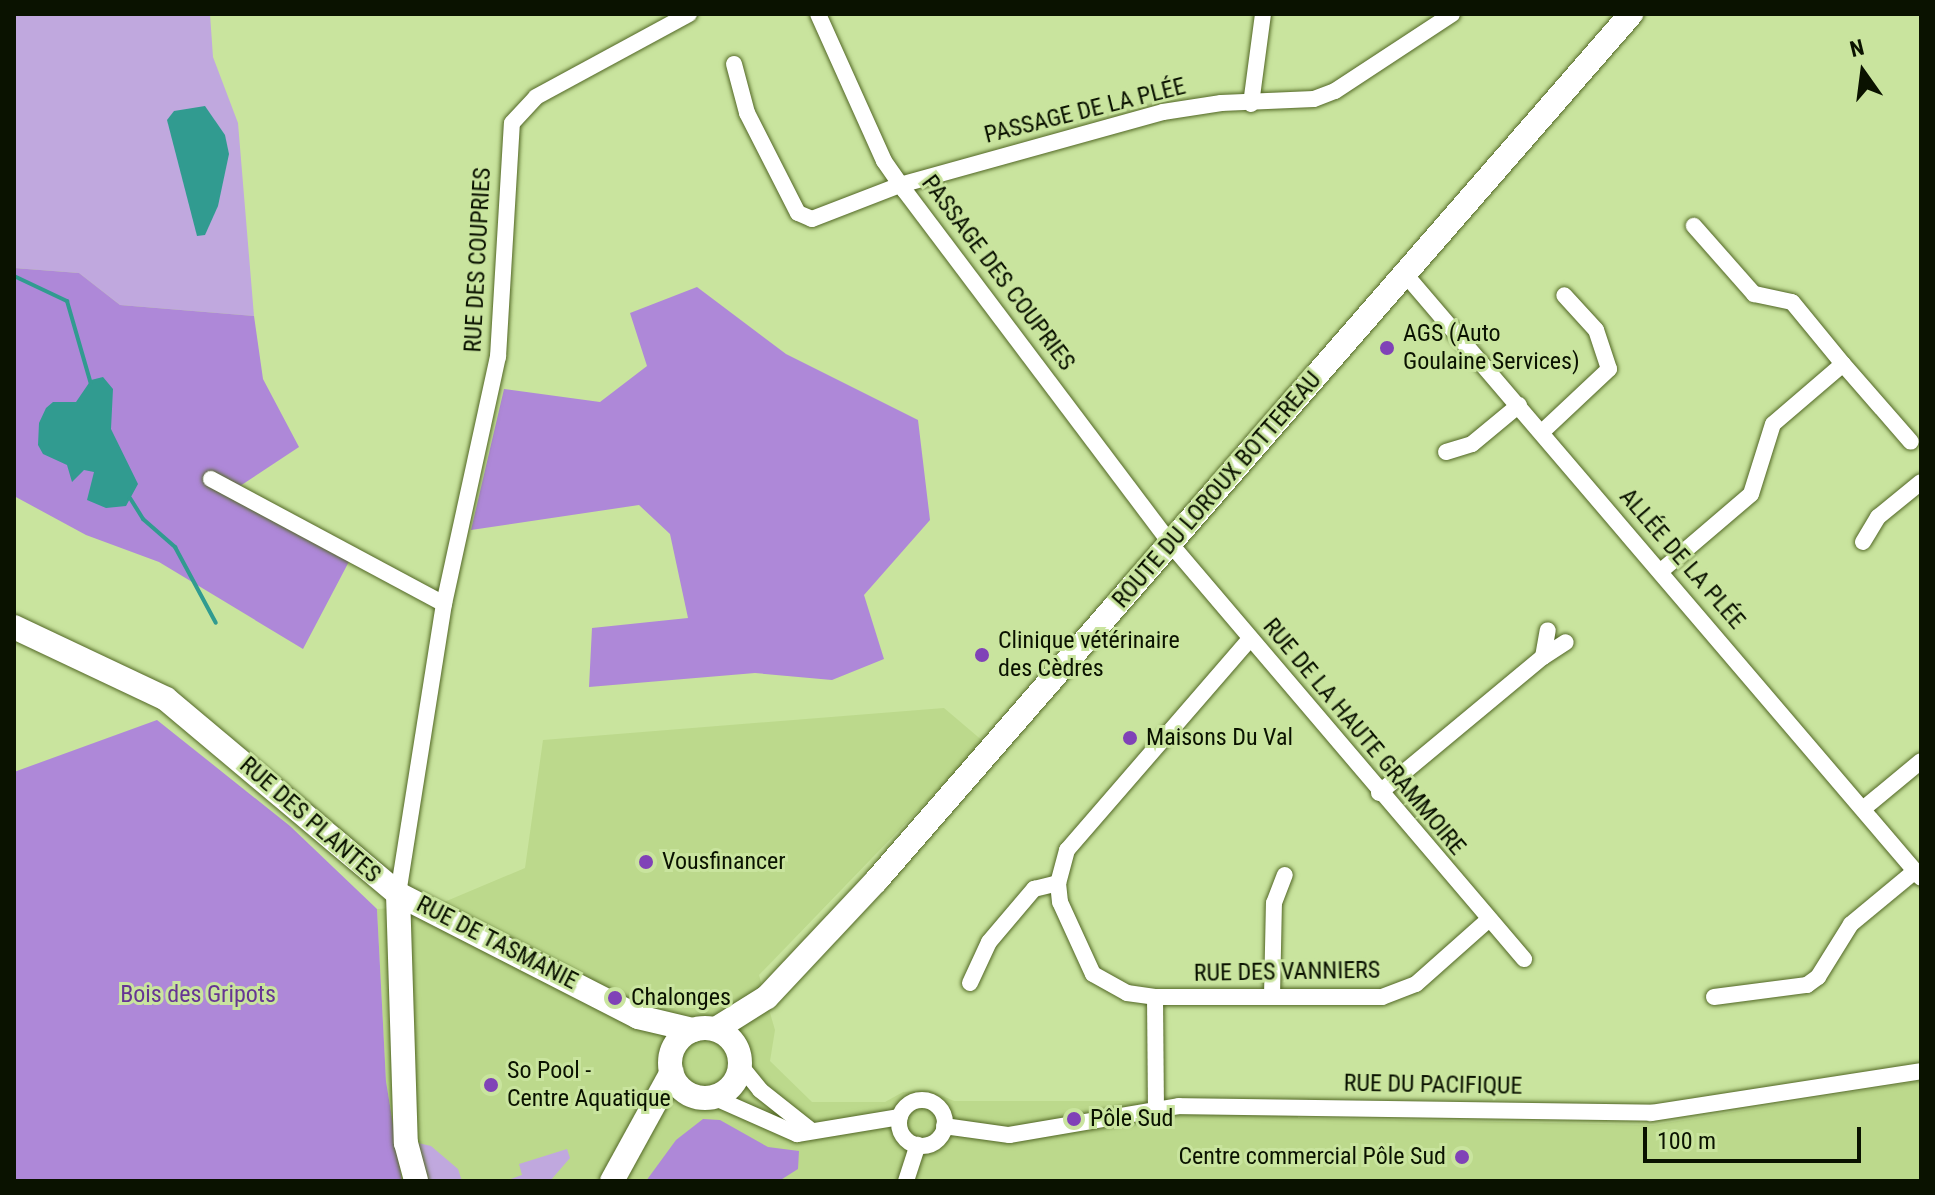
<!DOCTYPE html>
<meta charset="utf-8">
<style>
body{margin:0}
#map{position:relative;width:1935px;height:1195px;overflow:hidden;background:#c9e49e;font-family:"Roboto Condensed",sans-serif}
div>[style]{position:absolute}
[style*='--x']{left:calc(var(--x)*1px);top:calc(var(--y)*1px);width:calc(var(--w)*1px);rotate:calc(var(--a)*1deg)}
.built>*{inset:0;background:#bcd98c}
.green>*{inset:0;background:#c0a8de}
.forest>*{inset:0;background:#ae88d8}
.water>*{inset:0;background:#319b90}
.stream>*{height:4px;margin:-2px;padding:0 2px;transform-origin:2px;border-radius:2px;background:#319b90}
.roads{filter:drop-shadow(0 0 2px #526725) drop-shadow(0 0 2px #526725)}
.street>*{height:16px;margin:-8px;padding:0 8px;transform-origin:8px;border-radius:8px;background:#fff}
.street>.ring{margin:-8px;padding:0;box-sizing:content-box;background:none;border:16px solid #fff;border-radius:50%}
.secondary>*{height:24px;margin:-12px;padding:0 12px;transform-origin:12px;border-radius:12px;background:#fff}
.secondary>.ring{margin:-12px;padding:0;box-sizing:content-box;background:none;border:24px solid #fff;border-radius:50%}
.dots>*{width:22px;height:22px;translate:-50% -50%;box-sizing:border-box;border:4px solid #c9e49e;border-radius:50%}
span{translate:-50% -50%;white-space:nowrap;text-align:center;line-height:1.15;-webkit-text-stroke:6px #c9e49e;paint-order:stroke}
.street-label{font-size:24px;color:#0a1200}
.poi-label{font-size:24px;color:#0a1200}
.left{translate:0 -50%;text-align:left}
.right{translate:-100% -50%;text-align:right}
.park-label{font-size:24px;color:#663593}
.frame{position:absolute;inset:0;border:16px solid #0a1200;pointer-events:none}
.north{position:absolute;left:1823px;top:32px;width:80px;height:80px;-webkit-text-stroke:6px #c9e49e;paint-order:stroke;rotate:346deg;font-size:22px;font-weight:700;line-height:32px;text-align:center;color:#0a1200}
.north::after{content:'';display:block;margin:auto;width:28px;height:36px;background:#0a1200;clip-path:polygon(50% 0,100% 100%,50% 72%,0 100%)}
.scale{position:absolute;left:1643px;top:1127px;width:218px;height:36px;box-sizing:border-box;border:4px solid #0a1200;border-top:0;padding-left:10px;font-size:24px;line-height:28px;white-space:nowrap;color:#0a1200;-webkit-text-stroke:6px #c9e49e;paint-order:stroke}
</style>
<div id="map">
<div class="built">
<i style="clip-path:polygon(944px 708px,984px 742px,759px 975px,775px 1030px,770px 1061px,812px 1102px,885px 1102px,903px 1092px,929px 1090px,954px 1101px,1298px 1101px,1298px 1118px,1653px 1125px,1921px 1081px,1921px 1181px,402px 1181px,386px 1081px,377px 909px,437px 905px,525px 868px,543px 740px)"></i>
</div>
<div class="green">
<i style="clip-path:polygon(14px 14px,210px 14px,213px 57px,238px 123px,254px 316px,120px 305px,79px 273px,14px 268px)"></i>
<i style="clip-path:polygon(414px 1142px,431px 1146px,458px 1169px,462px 1181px,425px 1181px)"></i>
<i style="clip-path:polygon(567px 1149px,570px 1158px,550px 1181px,505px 1181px,522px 1175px,519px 1164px)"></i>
</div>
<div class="forest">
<i style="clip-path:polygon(14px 268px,79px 273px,120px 305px,254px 316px,263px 379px,299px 447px,240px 486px,354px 552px,303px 649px,159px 562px,86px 535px,14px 496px)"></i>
<i style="clip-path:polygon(697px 287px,786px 354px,918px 420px,930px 520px,864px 595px,884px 659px,832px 680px,755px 673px,589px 687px,592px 628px,688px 618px,670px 534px,639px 505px,471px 530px,504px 389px,600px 402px,647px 366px,630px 313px)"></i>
<i style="clip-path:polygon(157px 720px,290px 826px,377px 909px,386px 1081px,402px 1181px,14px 1181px,14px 772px)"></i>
<i style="clip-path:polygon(703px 1119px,720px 1120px,768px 1147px,799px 1151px,798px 1169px,779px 1181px,646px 1181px,676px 1140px)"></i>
</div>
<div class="water">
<i style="clip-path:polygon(205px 106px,225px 135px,229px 154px,218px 206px,205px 235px,197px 236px,167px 120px,174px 111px)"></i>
<i style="clip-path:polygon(103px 377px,113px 389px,111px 429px,138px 484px,126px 506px,106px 508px,87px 500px,94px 472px,84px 470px,72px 482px,67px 465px,43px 454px,38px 445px,39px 423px,46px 408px,53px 402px,76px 402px,91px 380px)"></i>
</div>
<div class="stream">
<i style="--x:14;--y:276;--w:59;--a:25.3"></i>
<i style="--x:67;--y:301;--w:86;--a:73.9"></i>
<i style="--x:130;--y:498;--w:25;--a:58"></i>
<i style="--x:143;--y:519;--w:43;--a:41.2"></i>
<i style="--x:175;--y:547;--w:86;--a:61.7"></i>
</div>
<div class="roads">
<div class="street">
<i style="--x:818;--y:14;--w:161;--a:65.8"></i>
<i style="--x:884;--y:161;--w:37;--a:55"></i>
<i style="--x:905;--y:191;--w:447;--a:53"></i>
<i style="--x:1174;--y:548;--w:540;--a:49.58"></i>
<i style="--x:734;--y:64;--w:51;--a:75.1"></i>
<i style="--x:747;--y:113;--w:112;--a:63"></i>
<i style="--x:798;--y:213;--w:15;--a:23"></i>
<i style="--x:812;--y:219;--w:94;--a:-21.1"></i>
<i style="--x:900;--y:185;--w:273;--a:-15.5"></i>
<i style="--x:1163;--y:112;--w:59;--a:-8.8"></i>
<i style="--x:1221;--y:103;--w:93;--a:-2.5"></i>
<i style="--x:1314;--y:99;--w:22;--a:-21"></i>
<i style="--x:1335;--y:91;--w:140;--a:-33.3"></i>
<i style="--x:1251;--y:104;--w:91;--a:-82.4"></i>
<i style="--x:1405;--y:274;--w:794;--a:49.49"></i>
<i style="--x:1843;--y:364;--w:103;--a:48.9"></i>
<i style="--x:1542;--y:432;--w:92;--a:-43.2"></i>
<i style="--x:1609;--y:369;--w:41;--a:-108.4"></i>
<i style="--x:1596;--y:330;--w:47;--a:-132.4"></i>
<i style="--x:1446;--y:452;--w:27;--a:-17"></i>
<i style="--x:1472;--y:444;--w:61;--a:-39.7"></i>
<i style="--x:211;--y:479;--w:264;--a:28.2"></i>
<i style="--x:1863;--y:542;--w:29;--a:-59"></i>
<i style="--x:1878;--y:517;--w:55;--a:-39.1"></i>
<i style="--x:1661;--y:571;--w:118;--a:-40.5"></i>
<i style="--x:1751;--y:494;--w:73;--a:-72.6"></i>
<i style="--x:1773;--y:424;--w:92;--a:-40.6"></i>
<i style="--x:1843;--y:364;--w:80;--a:-129.4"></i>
<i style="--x:1792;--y:302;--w:39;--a:-168"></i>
<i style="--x:1754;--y:294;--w:91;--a:-131.4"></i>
<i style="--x:1249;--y:640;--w:278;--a:130.9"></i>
<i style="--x:1067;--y:850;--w:34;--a:105"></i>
<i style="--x:1058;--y:883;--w:19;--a:84"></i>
<i style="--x:1060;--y:902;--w:79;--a:65.4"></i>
<i style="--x:1093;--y:974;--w:39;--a:29"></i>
<i style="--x:1127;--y:993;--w:28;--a:8"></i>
<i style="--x:1155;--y:997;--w:227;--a:0"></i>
<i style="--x:1382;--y:997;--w:36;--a:-21"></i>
<i style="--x:1416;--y:984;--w:96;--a:-41.6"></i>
<i style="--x:1543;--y:657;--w:27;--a:-33"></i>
<i style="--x:1379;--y:793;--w:213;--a:-39.7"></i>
<i style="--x:1543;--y:657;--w:27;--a:-80"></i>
<i style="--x:1863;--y:809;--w:75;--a:-39.6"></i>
<i style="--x:398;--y:894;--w:294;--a:-81"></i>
<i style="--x:444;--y:604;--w:253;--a:-77.7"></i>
<i style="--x:498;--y:357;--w:234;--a:-86.6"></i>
<i style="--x:512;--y:123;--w:35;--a:-47"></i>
<i style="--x:536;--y:97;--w:174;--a:-28.5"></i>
<i style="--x:970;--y:983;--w:45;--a:-65.1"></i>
<i style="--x:989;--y:942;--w:70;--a:-49.7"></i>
<i style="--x:1034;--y:889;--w:25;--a:-14"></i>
<i style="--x:1272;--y:996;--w:93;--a:-88.8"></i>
<i style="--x:1274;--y:903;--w:30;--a:-69"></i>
<i style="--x:1155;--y:997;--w:112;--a:89.5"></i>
<i style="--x:1714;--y:997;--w:94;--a:-7.4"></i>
<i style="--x:1807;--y:985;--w:14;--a:-36"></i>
<i style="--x:1818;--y:977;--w:62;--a:-58.1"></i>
<i style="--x:1851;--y:924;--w:83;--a:-39.6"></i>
<i style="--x:740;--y:1065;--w:32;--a:51"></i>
<i style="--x:760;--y:1090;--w:66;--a:38.3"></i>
<i style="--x:713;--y:1097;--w:92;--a:23.8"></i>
<i style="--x:797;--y:1134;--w:104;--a:-9.4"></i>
<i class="ring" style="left:899px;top:1100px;width:30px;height:30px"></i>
<i style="--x:944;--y:1126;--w:66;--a:7.9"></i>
<i style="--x:1009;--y:1135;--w:172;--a:-9.7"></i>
<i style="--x:1179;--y:1106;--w:472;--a:0.8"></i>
<i style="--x:1651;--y:1113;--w:273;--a:-8.8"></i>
<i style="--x:906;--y:1181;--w:38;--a:-72"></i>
</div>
<div class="secondary">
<i style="--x:14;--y:627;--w:168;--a:25.3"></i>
<i style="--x:166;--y:699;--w:303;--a:40"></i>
<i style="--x:398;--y:894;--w:270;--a:27.1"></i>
<i style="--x:638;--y:1017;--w:57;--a:13.3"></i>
<i style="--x:398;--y:894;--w:249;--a:88.2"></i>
<i style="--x:406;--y:1143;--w:39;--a:75"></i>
<i class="ring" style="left:670px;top:1028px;width:46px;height:46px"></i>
<i style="--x:716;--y:1029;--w:60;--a:-32.1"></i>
<i style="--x:767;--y:997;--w:159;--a:-46.8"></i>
<i style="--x:876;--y:881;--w:1150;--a:-48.95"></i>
<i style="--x:612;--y:1181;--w:124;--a:-61.2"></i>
</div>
</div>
<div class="dots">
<i style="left:1387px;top:348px;background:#8042b7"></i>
<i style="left:982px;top:655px;background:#8042b7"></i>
<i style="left:1130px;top:738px;background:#8042b7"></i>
<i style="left:646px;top:862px;background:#8042b7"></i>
<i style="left:615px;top:998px;background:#8042b7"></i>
<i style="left:491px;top:1085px;background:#8042b7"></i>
<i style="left:1074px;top:1119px;background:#8042b7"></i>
<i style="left:1462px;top:1157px;background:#8042b7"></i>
</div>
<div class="street-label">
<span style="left:1085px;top:111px;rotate:-14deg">PASSAGE DE LA PLÉE</span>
<span style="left:478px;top:260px;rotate:-87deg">RUE DES COUPRIES</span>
<span style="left:998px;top:273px;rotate:53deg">PASSAGE DES COUPRIES</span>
<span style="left:1217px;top:490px;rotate:-49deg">ROUTE DU LOROUX BOTTEREAU</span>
<span style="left:1682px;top:559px;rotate:49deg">ALLÉE DE LA PLÉE</span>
<span style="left:1364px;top:737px;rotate:50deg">RUE DE LA HAUTE GRAMMOIRE</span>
<span style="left:310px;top:820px;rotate:41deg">RUE DES PLANTES</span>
<span style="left:497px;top:943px;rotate:27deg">RUE DE TASMANIE</span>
<span style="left:1287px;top:972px;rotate:-1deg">RUE DES VANNIERS</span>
<span style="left:1433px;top:1085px;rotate:1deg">RUE DU PACIFIQUE</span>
</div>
<div class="poi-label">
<span class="left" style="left:1403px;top:348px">AGS (Auto<br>Goulaine Services)</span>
<span class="left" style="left:998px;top:655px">Clinique vétérinaire<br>des Cèdres</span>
<span class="left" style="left:1146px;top:738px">Maisons Du Val</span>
<span class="left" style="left:662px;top:862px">Vousfinancer</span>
<span class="left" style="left:631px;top:998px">Chalonges</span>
<span class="left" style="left:507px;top:1085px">So Pool -<br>Centre Aquatique</span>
<span class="left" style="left:1090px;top:1119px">Pôle Sud</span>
<span class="right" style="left:1446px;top:1157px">Centre commercial Pôle Sud</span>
</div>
<div class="park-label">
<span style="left:198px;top:995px">Bois des Gripots</span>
</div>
<div class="frame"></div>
<div class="north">N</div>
<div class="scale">100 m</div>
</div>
